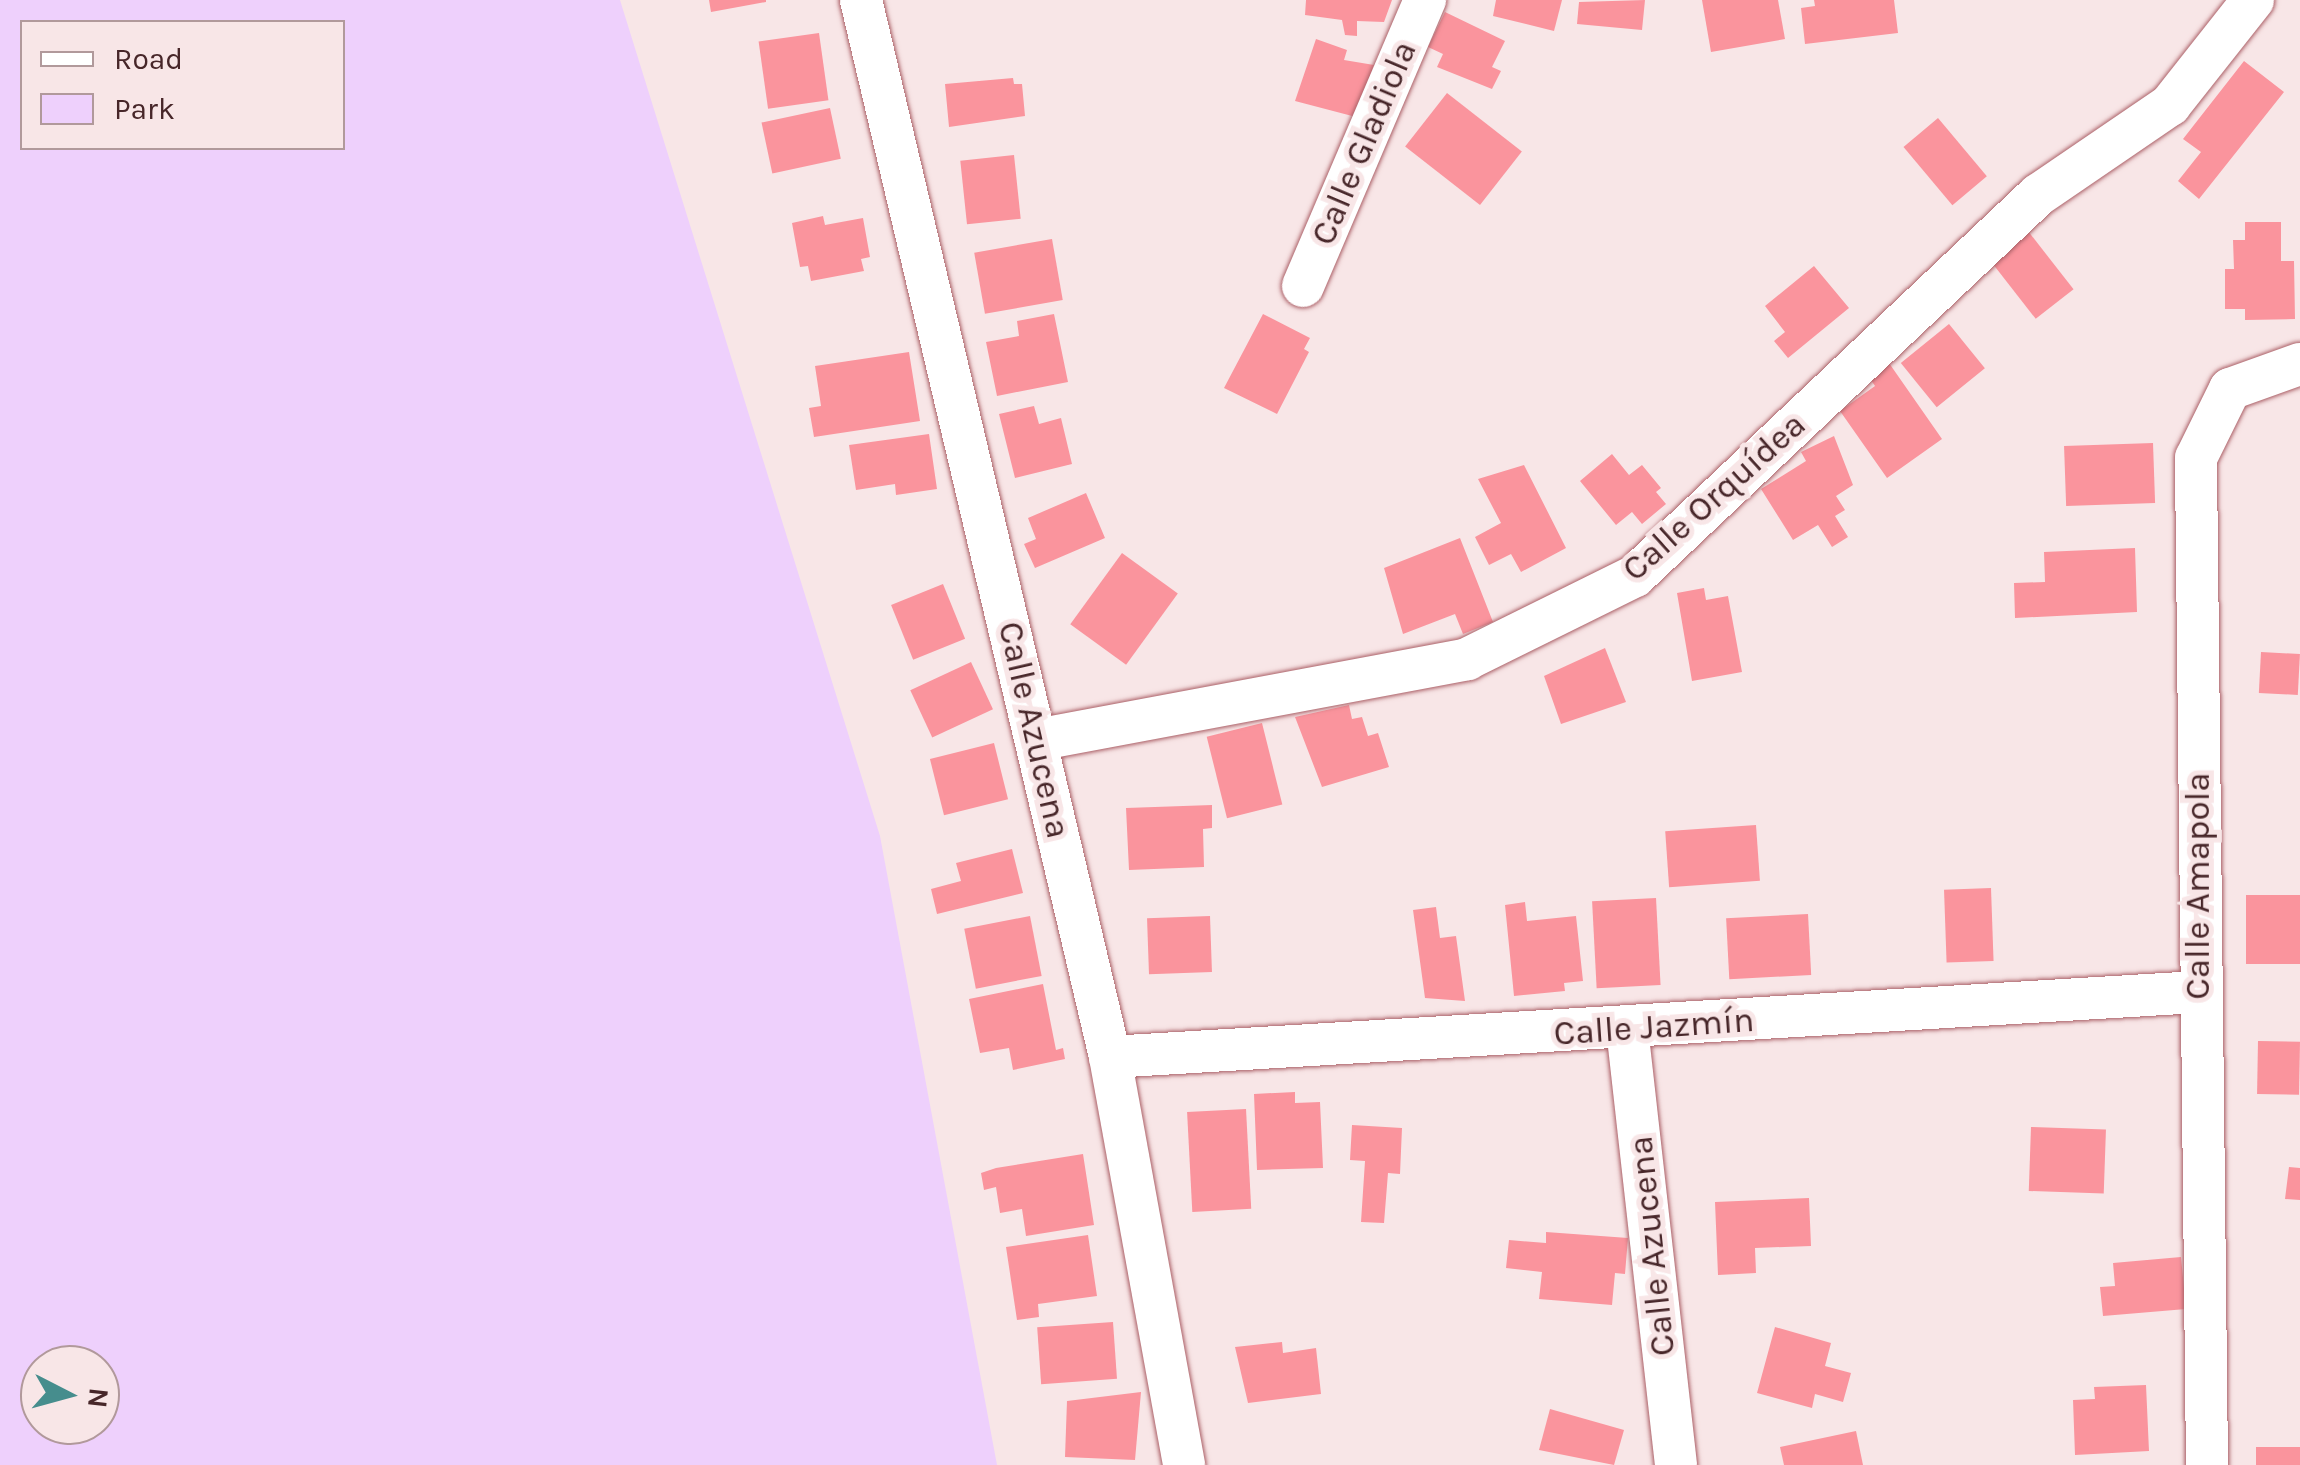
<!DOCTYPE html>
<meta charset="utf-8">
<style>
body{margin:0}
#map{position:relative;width:2300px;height:1465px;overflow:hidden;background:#f8e6e7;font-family:Karla,sans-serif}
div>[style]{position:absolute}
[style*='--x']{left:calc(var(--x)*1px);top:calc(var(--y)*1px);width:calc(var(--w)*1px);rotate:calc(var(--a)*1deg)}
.green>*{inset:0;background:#eed0fc}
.building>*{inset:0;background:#fa949d;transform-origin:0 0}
.roads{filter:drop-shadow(0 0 2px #ab6067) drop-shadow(0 0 2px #ab6067)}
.street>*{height:42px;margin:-21px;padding:0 21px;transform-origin:21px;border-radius:21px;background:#fff}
span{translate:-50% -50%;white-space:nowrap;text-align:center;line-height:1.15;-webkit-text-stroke:10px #f8e6e7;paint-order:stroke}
.street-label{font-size:35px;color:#472629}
.legend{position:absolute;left:20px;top:20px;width:325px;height:130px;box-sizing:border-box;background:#f8e6e7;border:2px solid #b1999b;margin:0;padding:12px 18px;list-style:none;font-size:30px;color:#472629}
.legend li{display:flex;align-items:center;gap:20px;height:50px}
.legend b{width:50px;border:2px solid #b1999b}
.north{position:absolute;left:20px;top:1345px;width:100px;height:100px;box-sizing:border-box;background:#f8e6e7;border:2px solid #b1999b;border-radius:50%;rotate:96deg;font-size:28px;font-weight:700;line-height:40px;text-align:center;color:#472629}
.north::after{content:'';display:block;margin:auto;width:35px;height:45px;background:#468d8d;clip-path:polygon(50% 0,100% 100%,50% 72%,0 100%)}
</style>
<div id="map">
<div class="green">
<i style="clip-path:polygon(evenodd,0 0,620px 0,880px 836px,997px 1465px,0 1465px,0 0,22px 22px,342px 22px,342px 148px,22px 148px,22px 22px,0 0,40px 1365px,100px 1365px,100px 1425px,40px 1425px,40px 1365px)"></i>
</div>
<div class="building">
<i style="clip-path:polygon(709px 0,766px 0,766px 2px,711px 12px)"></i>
<i style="clip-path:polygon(1306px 0,1392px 0,1384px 22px,1357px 21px,1357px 36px,1345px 35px,1342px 20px,1305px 15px)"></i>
<i style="clip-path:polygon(1496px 0,1562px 0,1554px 31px,1493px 16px)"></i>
<i style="clip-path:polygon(1645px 0,1642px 30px,1577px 24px,1579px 2px)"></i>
<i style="clip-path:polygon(1702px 0,1778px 0,1785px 39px,1711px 52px)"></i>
<i style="clip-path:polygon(1814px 0,1894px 0,1898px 33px,1805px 44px,1801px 8px,1815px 6px)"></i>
<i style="clip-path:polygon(1445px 12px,1505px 41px,1492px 67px,1501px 71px,1492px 89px,1437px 67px,1443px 54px,1428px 47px)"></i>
<i style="left:819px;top:33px;width:68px;height:61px;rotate:82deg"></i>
<i style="clip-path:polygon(1316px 39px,1347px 50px,1344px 60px,1374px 65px,1356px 117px,1295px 101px)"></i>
<i style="clip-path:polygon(2244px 61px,2284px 92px,2199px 199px,2178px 181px,2201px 152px,2183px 139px)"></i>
<i style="clip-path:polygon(1013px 78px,1014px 84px,1022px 84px,1025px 116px,949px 127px,945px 84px)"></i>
<i style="left:1447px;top:93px;width:95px;height:68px;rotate:38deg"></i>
<i style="left:830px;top:108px;width:52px;height:70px;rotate:78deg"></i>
<i style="left:1938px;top:118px;width:76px;height:45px;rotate:50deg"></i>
<i style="left:1014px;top:155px;width:64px;height:54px;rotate:84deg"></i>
<i style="clip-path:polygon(823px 216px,825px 225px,863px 218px,870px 257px,861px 259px,864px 271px,811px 281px,808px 266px,800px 267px,792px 223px)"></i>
<i style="clip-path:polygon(2245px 222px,2281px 222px,2281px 261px,2294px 261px,2295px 319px,2245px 320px,2245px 309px,2225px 309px,2225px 269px,2234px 269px,2233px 240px,2245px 240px)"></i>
<i style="left:2028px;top:231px;width:74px;height:48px;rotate:52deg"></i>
<i style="left:1052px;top:239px;width:62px;height:79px;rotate:80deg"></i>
<i style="clip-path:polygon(1814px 266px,1849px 308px,1788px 358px,1774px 341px,1785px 332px,1765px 306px)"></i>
<i style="clip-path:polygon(1054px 314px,1068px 382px,997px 396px,986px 342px,1019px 336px,1017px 321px)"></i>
<i style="clip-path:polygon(1263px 314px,1310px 338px,1304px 349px,1309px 352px,1277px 414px,1224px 388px)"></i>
<i style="left:1949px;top:324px;width:57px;height:62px;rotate:51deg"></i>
<i style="clip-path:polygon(909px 352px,920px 421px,814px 437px,809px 408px,821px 406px,815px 366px)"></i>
<i style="clip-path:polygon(1889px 363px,1942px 439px,1887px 478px,1840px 411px,1875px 386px,1869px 377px)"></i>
<i style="clip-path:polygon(1034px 406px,1039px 424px,1061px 418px,1072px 464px,1015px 478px,999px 414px)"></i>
<i style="clip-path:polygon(929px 434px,937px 489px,896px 495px,895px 484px,856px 490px,849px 445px)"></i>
<i style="clip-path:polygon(1834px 436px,1853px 485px,1836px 496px,1845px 510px,1835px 516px,1848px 537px,1832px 547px,1818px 525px,1793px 540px,1761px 489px,1806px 461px,1801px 452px)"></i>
<i style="left:2153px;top:443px;width:60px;height:89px;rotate:88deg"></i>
<i style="clip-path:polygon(1612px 454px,1629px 475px,1642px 465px,1661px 488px,1656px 492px,1666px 504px,1642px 524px,1632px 512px,1616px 525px,1580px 481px)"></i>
<i style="clip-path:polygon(1524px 465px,1566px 548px,1521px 572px,1511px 554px,1489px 565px,1475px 537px,1501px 523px,1478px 479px)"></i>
<i style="clip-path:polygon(1086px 493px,1105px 538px,1035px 568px,1024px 544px,1036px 539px,1028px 518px)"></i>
<i style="clip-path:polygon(1460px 538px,1493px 622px,1463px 634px,1455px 614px,1403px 634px,1384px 568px)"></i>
<i style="clip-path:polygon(2135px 548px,2137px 612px,2015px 618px,2014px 583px,2045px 582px,2044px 552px)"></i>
<i style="left:1122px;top:553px;width:69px;height:88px;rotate:36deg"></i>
<i style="left:943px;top:584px;width:59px;height:56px;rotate:68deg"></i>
<i style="clip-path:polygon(1704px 588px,1706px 600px,1728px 596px,1742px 672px,1692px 681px,1677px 593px)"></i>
<i style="clip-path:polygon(1605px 648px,1626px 702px,1561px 724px,1544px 676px)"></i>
<i style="left:2261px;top:652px;width:39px;height:41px;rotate:3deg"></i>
<i style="left:971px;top:662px;width:52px;height:67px;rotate:65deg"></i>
<i style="clip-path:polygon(1349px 705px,1352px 719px,1362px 717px,1368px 736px,1378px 733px,1389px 767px,1322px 787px,1295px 717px)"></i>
<i style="left:1262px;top:723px;width:84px;height:57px;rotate:76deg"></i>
<i style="left:994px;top:743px;width:58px;height:66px;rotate:76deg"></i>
<i style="clip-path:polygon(1212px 805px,1212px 828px,1203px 829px,1204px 867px,1129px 870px,1126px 808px)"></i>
<i style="left:1756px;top:825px;width:56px;height:91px;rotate:86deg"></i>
<i style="clip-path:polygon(1012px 849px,1023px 893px,937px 914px,931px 889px,961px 881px,956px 863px)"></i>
<i style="left:1991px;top:888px;width:73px;height:47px;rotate:88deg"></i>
<i style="left:2246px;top:895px;width:54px;height:69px"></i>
<i style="left:1656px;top:898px;width:87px;height:64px;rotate:87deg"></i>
<i style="clip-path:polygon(1525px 902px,1527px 921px,1576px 916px,1583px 981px,1564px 983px,1565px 991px,1514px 996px,1505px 905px)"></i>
<i style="clip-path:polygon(1436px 907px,1440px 938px,1456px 936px,1465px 1001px,1425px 998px,1413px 910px)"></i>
<i style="left:1808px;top:914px;width:61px;height:82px;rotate:87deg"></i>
<i style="left:1030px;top:916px;width:61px;height:67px;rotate:79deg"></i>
<i style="left:1210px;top:916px;width:56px;height:63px;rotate:88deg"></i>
<i style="clip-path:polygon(1043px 984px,1056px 1050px,1063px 1048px,1065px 1059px,1013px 1070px,1009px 1048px,980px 1053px,969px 999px)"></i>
<i style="left:2258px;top:1041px;width:42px;height:53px;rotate:1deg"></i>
<i style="clip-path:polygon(1295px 1092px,1295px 1103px,1320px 1102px,1323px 1168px,1257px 1170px,1254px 1094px)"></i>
<i style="left:1246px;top:1109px;width:100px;height:59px;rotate:87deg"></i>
<i style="clip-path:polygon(1352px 1125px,1402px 1128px,1400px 1174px,1388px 1173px,1384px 1223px,1361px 1222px,1365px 1161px,1350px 1160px)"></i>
<i style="left:2031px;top:1127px;width:75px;height:64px;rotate:2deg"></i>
<i style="clip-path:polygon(1083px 1154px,1094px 1225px,1026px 1236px,1022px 1209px,1000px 1213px,996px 1187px,984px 1190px,981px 1173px,996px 1168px)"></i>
<i style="clip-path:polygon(2289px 1167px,2300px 1168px,2300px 1200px,2285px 1199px)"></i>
<i style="clip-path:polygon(1809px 1198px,1811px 1246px,1755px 1248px,1756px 1273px,1718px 1275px,1715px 1202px)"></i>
<i style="clip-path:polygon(1546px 1232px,1628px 1238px,1625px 1274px,1615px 1273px,1612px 1305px,1539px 1299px,1542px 1272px,1506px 1268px,1509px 1240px,1546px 1243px)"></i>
<i style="clip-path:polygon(1088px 1235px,1097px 1296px,1038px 1304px,1039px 1317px,1017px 1320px,1006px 1247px)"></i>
<i style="clip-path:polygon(2181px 1257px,2186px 1309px,2103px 1316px,2100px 1287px,2115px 1286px,2113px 1263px)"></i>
<i style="left:1113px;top:1322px;width:57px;height:76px;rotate:86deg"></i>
<i style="clip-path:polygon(1775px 1327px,1831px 1343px,1825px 1366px,1851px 1373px,1843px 1402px,1815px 1394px,1812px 1408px,1757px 1393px)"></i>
<i style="clip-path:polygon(1282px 1342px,1283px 1353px,1316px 1348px,1321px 1394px,1248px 1403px,1235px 1347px)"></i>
<i style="clip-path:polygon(2146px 1385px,2149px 1451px,2075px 1455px,2073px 1400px,2095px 1399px,2094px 1387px)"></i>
<i style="clip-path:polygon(1141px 1392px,1135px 1460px,1065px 1457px,1067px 1401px)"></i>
<i style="clip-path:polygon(1550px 1409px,1624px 1430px,1614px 1465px,1539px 1450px)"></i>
<i style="clip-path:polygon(1856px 1431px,1863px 1465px,1784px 1465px,1780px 1447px)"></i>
<i style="left:2300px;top:1447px;width:18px;height:44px;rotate:90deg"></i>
</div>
<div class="roads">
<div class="street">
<i style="--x:861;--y:0;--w:1086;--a:76.74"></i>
<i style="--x:1110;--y:1057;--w:415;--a:79.7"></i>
<i style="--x:1303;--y:286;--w:311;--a:-66.9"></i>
<i style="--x:1036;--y:740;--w:439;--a:-10.6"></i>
<i style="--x:1467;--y:659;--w:187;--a:-26.3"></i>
<i style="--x:1635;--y:576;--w:555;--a:-43.39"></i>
<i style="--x:2038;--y:195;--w:160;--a:-34.3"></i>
<i style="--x:2170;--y:105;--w:134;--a:-51.7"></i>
<i style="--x:1627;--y:1028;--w:440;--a:83.6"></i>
<i style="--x:1110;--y:1057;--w:1090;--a:-3.42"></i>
<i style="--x:2207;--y:1465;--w:1007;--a:-90.63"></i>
<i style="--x:2196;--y:458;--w:77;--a:-63.8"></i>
<i style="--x:2230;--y:389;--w:74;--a:-19.7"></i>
</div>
</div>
<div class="street-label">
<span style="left:1364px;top:143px;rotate:-67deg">Calle Gladiola</span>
<span style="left:1714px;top:497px;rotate:-42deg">Calle Orquídea</span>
<span style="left:1034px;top:730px;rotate:77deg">Calle Azucena</span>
<span style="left:2198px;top:886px;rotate:-90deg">Calle Amapola</span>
<span style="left:1654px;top:1027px;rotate:-4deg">Calle Jazmín</span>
<span style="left:1652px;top:1246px;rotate:-96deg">Calle Azucena</span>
</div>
<ul class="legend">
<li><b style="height:12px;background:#fff"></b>Road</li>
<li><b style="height:28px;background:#eed0fc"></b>Park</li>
</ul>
<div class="north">N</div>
</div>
